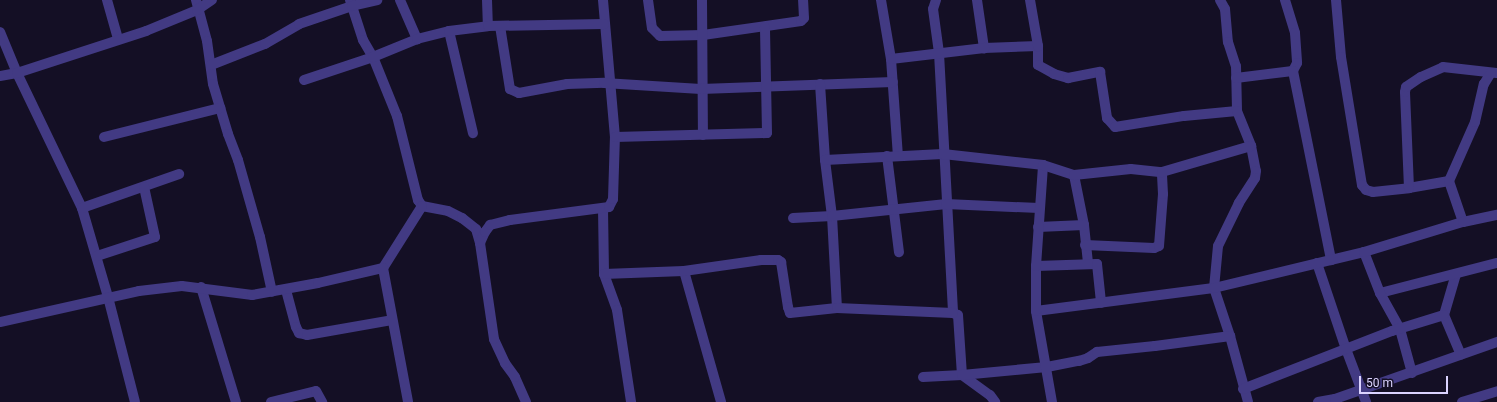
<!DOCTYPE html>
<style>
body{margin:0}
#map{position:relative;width:1497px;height:402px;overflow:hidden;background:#140f25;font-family:Roboto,sans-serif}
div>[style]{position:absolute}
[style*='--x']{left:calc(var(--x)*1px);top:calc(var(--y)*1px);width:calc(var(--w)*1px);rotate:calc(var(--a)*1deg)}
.minor>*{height:10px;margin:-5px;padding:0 5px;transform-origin:5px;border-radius:5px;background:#423a83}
span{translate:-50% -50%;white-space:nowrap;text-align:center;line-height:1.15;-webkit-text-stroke:3.5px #140f25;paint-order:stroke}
.scale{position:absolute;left:1359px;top:376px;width:89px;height:18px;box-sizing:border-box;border:2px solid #dbd3ff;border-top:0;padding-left:5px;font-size:12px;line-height:14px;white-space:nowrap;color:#dbd3ff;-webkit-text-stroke:3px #140f25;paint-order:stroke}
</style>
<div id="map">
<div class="minor">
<i style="--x:107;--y:0;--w:41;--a:74.2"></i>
<i style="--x:196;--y:0;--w:42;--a:75"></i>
<i style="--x:207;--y:41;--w:43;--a:82.1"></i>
<i style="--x:213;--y:84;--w:52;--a:73.3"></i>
<i style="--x:228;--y:134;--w:28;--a:69"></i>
<i style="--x:238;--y:160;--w:80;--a:74.1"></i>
<i style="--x:260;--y:237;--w:56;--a:77.7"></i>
<i style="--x:350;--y:0;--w:42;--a:72"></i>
<i style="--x:363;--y:40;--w:20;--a:60"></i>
<i style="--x:373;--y:57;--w:64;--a:67.9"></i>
<i style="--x:397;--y:116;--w:87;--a:76"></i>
<i style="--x:418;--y:200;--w:7;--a:56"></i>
<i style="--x:422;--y:206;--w:26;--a:11"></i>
<i style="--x:448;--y:211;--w:16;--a:27"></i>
<i style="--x:462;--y:218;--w:18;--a:38"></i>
<i style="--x:476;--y:229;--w:15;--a:74"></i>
<i style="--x:400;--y:0;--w:43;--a:66.4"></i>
<i style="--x:487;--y:0;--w:26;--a:88"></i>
<i style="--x:603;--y:0;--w:138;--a:85"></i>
<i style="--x:648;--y:0;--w:28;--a:82"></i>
<i style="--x:652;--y:28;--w:11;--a:45"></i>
<i style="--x:660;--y:36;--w:43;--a:-1.3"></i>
<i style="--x:703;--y:35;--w:99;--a:-8.1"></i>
<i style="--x:801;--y:21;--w:4;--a:-45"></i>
<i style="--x:804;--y:18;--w:18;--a:-93"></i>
<i style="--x:702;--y:0;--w:135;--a:89.6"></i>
<i style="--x:881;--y:0;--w:60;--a:80.4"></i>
<i style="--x:891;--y:59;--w:97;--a:85.9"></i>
<i style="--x:936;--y:0;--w:9;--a:108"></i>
<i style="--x:933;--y:9;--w:44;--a:82.2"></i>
<i style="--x:939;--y:53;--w:260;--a:86.9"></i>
<i style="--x:953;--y:313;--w:5;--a:22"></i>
<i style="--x:958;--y:315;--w:60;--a:86.2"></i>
<i style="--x:962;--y:375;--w:34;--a:36"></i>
<i style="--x:990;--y:395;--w:9;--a:54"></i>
<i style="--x:977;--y:0;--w:49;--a:81.7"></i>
<i style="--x:984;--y:48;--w:54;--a:-2.1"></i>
<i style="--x:1038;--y:46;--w:19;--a:90"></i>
<i style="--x:1038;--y:65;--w:18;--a:29"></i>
<i style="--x:1054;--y:74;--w:15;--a:16"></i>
<i style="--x:1068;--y:78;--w:33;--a:-11"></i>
<i style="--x:1100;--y:72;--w:47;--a:81.3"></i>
<i style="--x:1107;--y:118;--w:12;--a:48"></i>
<i style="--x:1115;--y:127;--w:70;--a:-9.1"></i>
<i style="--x:1184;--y:116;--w:53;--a:-5.4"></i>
<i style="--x:1030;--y:0;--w:47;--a:80.1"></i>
<i style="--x:1220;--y:0;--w:10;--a:61"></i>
<i style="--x:1225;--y:9;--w:33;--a:85"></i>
<i style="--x:1228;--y:42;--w:25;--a:72"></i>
<i style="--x:1236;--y:66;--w:45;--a:88.7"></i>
<i style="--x:1237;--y:111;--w:38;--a:68"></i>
<i style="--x:1251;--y:146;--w:25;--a:79"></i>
<i style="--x:1256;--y:171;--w:7;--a:98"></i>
<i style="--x:1255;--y:178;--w:30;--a:123"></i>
<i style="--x:1239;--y:203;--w:48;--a:116"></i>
<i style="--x:1218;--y:246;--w:42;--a:95.4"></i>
<i style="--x:1214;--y:288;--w:51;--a:71.6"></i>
<i style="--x:1230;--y:336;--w:68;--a:74.7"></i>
<i style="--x:1285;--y:0;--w:34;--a:73"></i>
<i style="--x:1295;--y:33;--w:30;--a:86"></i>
<i style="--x:1297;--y:63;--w:9;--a:117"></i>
<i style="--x:1336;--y:0;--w:57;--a:85"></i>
<i style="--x:1341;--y:57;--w:130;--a:80.7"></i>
<i style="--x:1362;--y:185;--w:6;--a:51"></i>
<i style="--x:1366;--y:190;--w:7;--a:16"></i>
<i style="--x:1373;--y:192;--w:36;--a:-6"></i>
<i style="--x:500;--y:26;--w:64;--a:81"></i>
<i style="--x:510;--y:89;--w:10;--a:24"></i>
<i style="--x:519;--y:93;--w:49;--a:-10.6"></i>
<i style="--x:567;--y:84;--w:37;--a:-2"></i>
<i style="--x:604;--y:83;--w:97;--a:3.5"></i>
<i style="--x:701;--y:89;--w:192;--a:-2.1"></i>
<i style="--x:449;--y:31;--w:105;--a:76.8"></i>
<i style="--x:0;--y:32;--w:44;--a:67.5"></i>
<i style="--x:17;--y:73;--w:150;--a:64.3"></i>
<i style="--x:82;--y:208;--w:93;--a:73.7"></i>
<i style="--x:108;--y:297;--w:108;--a:75.6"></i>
<i style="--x:891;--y:59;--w:94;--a:-6.7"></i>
<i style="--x:211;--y:65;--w:58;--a:-21.3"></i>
<i style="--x:265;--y:44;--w:39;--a:-30"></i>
<i style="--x:299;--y:24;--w:56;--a:-18.8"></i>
<i style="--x:352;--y:6;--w:26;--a:-13"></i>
<i style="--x:0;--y:76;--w:17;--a:-10"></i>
<i style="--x:17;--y:73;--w:136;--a:-18"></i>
<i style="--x:146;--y:31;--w:55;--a:-22.4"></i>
<i style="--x:197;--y:10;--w:18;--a:-34"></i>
<i style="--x:1236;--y:78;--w:57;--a:-7"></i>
<i style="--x:1293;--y:71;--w:193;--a:78.6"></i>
<i style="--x:304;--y:80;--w:73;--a:-18.4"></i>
<i style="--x:373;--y:57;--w:48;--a:-22.2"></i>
<i style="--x:417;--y:39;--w:33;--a:-14"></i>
<i style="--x:449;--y:31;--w:39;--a:-7"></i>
<i style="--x:488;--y:26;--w:116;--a:-1"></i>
<i style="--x:820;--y:84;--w:76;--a:86.2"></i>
<i style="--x:825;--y:160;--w:56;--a:82.9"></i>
<i style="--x:832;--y:216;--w:92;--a:86.9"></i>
<i style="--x:104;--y:137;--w:120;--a:-14"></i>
<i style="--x:887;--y:156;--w:97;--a:82.9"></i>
<i style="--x:825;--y:160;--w:118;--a:-2.9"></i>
<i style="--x:943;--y:154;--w:101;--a:6.3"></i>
<i style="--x:1074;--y:175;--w:51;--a:78.7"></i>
<i style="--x:1084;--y:225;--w:39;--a:84"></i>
<i style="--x:1449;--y:181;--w:41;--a:170.1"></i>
<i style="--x:1409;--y:188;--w:96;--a:-92.4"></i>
<i style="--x:1405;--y:92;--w:5;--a:-79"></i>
<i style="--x:1406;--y:87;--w:18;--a:-34"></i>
<i style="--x:1421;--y:77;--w:24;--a:-24"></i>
<i style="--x:1443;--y:67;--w:54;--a:6.3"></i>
<i style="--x:82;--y:208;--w:103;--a:-19.3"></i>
<i style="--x:603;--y:209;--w:65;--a:89.1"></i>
<i style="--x:604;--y:274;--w:38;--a:70"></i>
<i style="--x:617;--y:310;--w:93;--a:81.3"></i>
<i style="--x:793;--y:218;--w:39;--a:-3"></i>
<i style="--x:832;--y:216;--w:115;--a:-6"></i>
<i style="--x:946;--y:204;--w:93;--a:2.5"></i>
<i style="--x:1463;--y:222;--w:43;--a:-108.9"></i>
<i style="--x:1449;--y:181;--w:64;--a:-66.2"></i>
<i style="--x:1475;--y:122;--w:39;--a:-77"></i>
<i style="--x:1484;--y:84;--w:13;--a:-58"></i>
<i style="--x:1038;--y:227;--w:46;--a:-2.5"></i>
<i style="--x:1085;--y:245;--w:69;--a:2.5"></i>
<i style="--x:1154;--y:248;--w:5;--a:-22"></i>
<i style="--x:1159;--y:246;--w:52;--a:-85.6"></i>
<i style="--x:1163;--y:194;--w:22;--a:-93"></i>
<i style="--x:97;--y:256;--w:61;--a:-18.1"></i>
<i style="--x:155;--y:237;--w:51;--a:-102.4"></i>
<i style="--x:1317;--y:263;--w:91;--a:71.4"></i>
<i style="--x:1346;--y:349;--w:57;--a:69.3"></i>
<i style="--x:1036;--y:266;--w:61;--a:-1.9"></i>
<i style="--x:1097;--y:264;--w:39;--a:84"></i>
<i style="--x:383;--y:268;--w:73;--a:-57.8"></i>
<i style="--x:684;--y:271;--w:136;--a:74.2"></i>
<i style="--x:604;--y:274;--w:80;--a:-2.1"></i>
<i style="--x:684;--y:271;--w:78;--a:-8.1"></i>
<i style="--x:761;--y:260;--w:17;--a:0"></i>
<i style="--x:778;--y:260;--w:4;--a:34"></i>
<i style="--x:781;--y:262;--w:46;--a:81.2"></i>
<i style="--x:788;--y:307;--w:6;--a:72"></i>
<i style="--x:790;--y:313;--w:47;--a:-6.1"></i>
<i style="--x:837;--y:308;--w:116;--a:2.5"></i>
<i style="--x:1456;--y:274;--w:43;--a:106.3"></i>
<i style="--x:1444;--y:315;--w:43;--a:67"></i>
<i style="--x:201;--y:287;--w:120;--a:73.1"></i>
<i style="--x:286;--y:290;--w:38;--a:75"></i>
<i style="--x:296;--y:327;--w:7;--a:63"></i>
<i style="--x:299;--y:333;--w:8;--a:14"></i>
<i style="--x:307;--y:335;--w:86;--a:-10"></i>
<i style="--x:1380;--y:293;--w:121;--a:-14.4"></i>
<i style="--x:1036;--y:311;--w:179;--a:-7.4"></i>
<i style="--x:1214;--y:288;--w:154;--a:-13.5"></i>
<i style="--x:0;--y:322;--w:142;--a:-12.6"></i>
<i style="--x:139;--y:291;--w:43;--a:-6.6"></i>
<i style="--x:182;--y:286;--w:71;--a:7.3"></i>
<i style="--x:252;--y:295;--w:67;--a:-10.3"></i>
<i style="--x:318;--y:283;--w:67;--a:-13"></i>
<i style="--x:383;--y:268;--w:136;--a:79.4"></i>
<i style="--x:1412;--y:373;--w:46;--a:-105.3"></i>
<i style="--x:1400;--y:329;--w:41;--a:-119.1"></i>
<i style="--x:1380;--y:293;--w:44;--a:-111.3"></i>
<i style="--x:1364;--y:252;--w:103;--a:-16.9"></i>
<i style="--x:1463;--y:222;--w:35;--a:-12"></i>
<i style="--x:923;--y:377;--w:39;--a:-3"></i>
<i style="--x:962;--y:375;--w:85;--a:-5.4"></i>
<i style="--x:1047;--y:367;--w:33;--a:-11"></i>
<i style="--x:1079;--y:361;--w:9;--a:-18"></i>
<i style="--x:1088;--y:358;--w:11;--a:-34"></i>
<i style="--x:1097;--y:352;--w:58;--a:-5.9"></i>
<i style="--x:1155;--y:346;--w:76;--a:-7.6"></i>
<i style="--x:1243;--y:389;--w:160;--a:-21.3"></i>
<i style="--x:1392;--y:331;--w:54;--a:-17.1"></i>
<i style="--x:271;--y:402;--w:46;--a:-13.7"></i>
<i style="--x:316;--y:391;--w:13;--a:61"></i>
<i style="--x:526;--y:402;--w:27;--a:-114"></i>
<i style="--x:515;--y:377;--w:17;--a:-126"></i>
<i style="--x:505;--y:363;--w:26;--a:-115"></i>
<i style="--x:494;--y:339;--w:97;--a:-98.3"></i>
<i style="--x:480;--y:243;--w:12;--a:-66"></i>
<i style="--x:485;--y:232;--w:9;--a:-54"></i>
<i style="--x:490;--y:225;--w:21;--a:-14"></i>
<i style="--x:510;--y:220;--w:100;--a:-7.5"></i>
<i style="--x:609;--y:207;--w:9;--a:-63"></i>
<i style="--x:613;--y:199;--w:62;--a:-88.2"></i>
<i style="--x:615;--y:137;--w:152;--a:-1.5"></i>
<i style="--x:767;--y:133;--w:106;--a:-91.1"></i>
<i style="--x:1052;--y:402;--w:92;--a:-100"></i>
<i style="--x:1036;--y:311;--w:45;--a:-90"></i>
<i style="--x:1036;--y:266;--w:101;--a:-86"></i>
<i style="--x:1043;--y:165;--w:33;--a:18"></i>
<i style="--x:1074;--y:175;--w:57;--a:-6"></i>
<i style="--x:1131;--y:169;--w:31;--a:6"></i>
<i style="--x:1162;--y:172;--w:93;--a:-16.3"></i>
<i style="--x:1318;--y:402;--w:17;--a:-10"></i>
<i style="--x:1335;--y:399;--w:172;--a:-19.4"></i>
<i style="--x:1462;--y:402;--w:37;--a:-17"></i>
</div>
<div class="scale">50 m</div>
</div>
